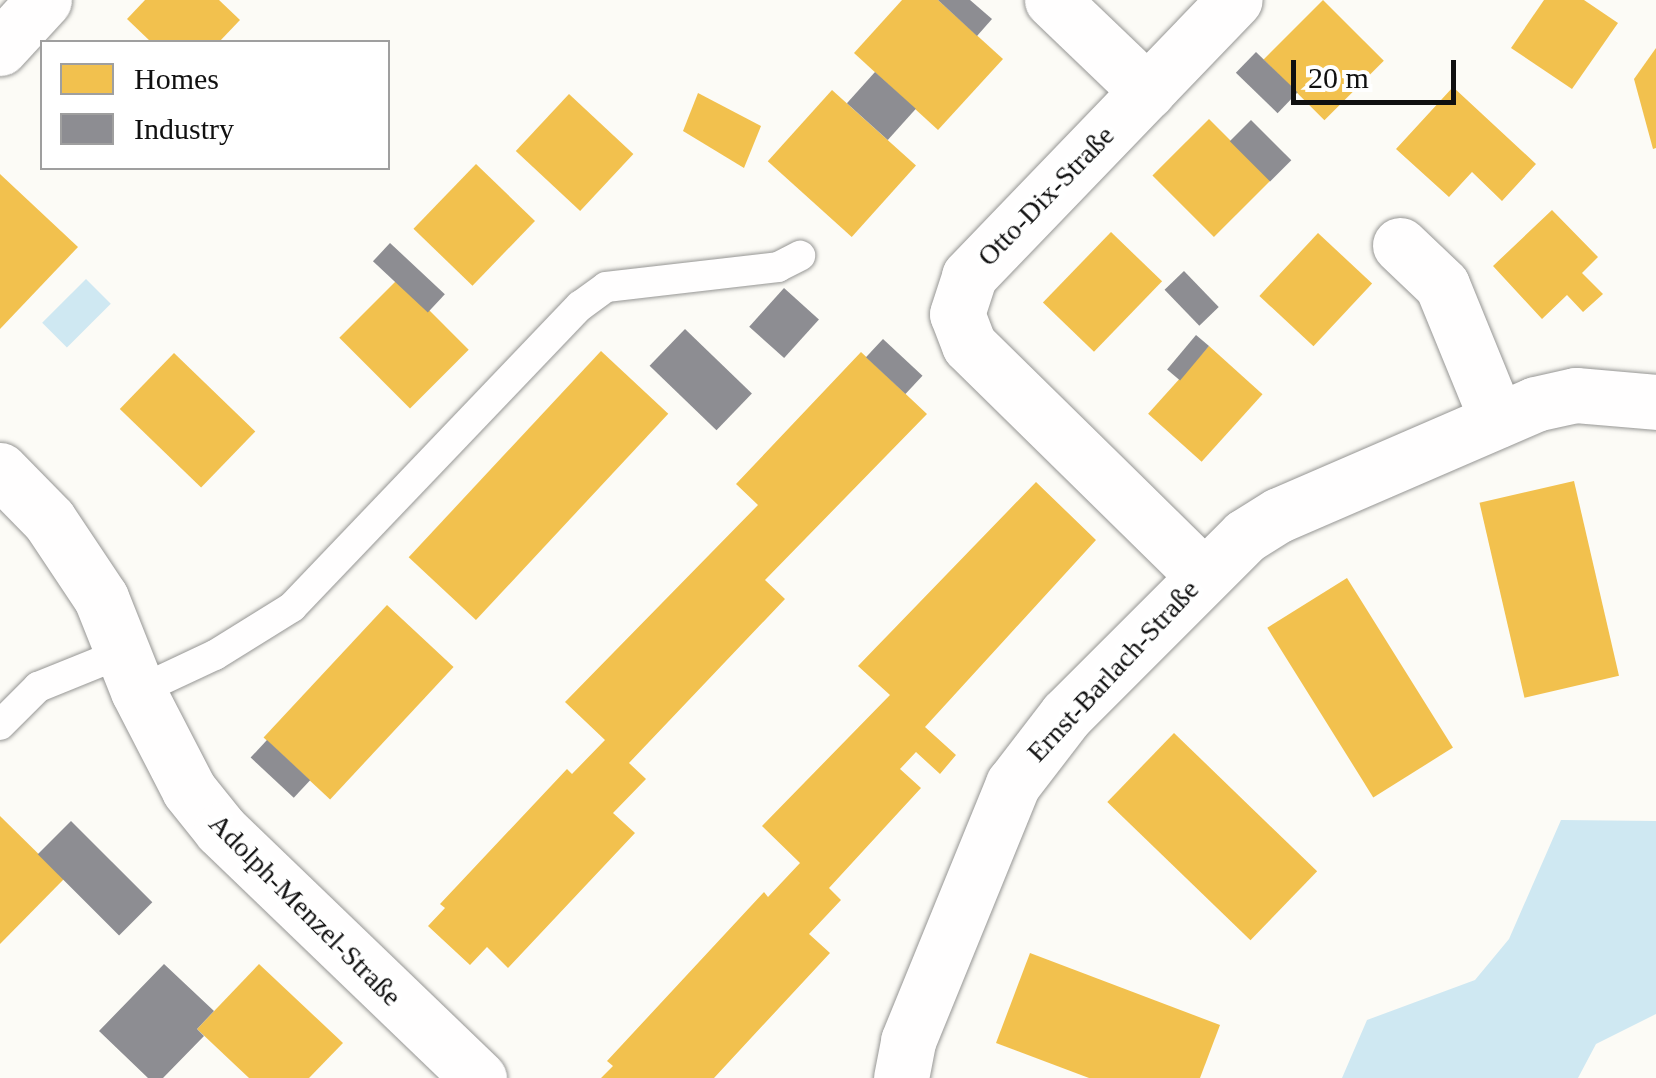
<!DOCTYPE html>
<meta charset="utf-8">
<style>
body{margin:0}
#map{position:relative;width:1656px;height:1078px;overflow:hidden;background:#fcfbf6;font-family:Georgia,serif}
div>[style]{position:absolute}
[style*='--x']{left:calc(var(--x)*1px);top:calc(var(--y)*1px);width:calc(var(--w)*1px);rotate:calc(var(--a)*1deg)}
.water>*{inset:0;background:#cfe8f2;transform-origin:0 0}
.homes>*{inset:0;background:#f2c14e;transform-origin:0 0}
.industry>*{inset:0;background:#8d8d92;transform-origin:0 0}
.roads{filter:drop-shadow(0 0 2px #969694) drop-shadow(0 0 2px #969694)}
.service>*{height:30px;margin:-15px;padding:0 15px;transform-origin:15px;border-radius:15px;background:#fffefe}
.minor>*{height:55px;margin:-27.5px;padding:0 27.5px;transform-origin:27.5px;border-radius:27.5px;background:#fffefe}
span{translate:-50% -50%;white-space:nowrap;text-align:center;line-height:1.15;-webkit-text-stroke:10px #fff;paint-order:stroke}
.street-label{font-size:28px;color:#101010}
.legend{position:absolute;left:40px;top:40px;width:350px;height:130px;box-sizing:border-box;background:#fff;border:2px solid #9f9f9f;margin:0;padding:12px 18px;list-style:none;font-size:30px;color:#101010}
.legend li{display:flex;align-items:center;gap:20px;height:50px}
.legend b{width:50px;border:2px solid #9f9f9f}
.scale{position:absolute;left:1291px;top:60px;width:165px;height:45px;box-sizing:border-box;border:5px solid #101010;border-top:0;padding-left:12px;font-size:30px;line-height:35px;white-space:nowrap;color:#101010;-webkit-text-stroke:8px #fff;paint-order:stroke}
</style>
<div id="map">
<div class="water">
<i style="left:86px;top:279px;width:35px;height:62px;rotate:45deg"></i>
<i style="clip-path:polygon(1561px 820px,1656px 821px,1656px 1014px,1596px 1044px,1578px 1078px,1342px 1078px,1367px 1020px,1475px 980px,1509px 939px)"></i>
</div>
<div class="homes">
<i style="clip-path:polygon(145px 0,219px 0,240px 20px,219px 42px,151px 42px,127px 19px)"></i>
<i style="clip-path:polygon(902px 0,938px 0,1003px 59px,938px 130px,854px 53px)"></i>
<i style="left:1323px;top:0;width:86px;height:84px;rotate:45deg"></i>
<i style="clip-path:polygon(1544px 0,1584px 0,1618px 23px,1572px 89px,1511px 48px)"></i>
<i style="clip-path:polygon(1656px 48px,1656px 148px,1653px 149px,1634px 79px)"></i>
<i style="clip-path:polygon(1453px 87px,1536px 164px,1502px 201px,1472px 172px,1449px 197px,1396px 149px)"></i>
<i style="left:832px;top:90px;width:113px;height:96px;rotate:42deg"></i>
<i style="clip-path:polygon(698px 93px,761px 126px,744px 168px,683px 131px)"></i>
<i style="left:569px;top:94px;width:88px;height:78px;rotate:43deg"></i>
<i style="left:1209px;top:119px;width:87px;height:80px;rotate:45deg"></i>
<i style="left:476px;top:164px;width:82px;height:90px;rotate:44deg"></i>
<i style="clip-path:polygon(0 174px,78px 247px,0 329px)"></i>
<i style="clip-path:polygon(1552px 210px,1598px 257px,1582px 273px,1603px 294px,1583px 312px,1567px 295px,1542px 319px,1493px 266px)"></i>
<i style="left:1111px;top:232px;width:71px;height:98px;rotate:44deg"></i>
<i style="left:1318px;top:233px;width:74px;height:86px;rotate:43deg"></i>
<i style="left:398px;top:279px;width:100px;height:83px;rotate:45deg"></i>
<i style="left:1209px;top:346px;width:72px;height:91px;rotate:42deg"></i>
<i style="left:601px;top:351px;width:92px;height:282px;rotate:43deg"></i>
<i style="clip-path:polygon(861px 352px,927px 414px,765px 580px,785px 599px,629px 763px,646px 779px,613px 813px,635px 833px,508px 968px,487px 947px,470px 965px,428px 926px,445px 908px,440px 904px,567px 769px,572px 774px,605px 740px,565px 702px,758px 505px,736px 484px)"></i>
<i style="left:174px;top:353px;width:113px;height:78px;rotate:44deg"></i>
<i style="left:1574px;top:481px;width:200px;height:97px;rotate:77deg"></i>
<i style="clip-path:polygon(1036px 482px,1096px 540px,925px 727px,956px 755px,940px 774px,916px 752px,900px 769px,921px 788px,829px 888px,841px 900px,809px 934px,830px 953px,714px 1078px,601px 1078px,613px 1066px,607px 1061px,764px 892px,768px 897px,800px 863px,762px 826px,890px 695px,858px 666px)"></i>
<i style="left:1347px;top:578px;width:200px;height:94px;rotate:58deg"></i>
<i style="left:387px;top:605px;width:91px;height:181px;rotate:43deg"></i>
<i style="left:1174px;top:733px;width:199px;height:96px;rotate:44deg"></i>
<i style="clip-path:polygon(0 816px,64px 879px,0 944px)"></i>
<i style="clip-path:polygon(1030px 953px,1220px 1025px,1200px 1078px,1089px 1078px,996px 1043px)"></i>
<i style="clip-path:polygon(259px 964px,343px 1043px,309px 1078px,249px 1078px,197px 1029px)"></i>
</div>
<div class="industry">
<i style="clip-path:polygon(938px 0,970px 0,992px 19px,977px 36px)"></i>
<i style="left:1256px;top:52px;width:58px;height:29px;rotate:44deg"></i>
<i style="left:875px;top:72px;width:55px;height:42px;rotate:42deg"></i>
<i style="left:1251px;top:120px;width:57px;height:30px;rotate:45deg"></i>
<i style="left:390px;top:243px;width:75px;height:25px;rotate:43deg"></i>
<i style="left:1184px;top:271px;width:50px;height:27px;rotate:46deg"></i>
<i style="left:784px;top:288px;width:47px;height:52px;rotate:42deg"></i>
<i style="left:685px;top:329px;width:93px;height:51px;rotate:44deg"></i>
<i style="left:1196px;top:335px;width:17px;height:45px;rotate:40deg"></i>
<i style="left:883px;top:339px;width:54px;height:25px;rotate:43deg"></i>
<i style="left:267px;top:740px;width:59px;height:24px;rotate:43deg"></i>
<i style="left:71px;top:821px;width:115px;height:47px;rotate:45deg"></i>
<i style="clip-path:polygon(164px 964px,214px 1011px,197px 1029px,204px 1036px,163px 1078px,148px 1078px,99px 1031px)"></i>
</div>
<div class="roads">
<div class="service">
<i style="--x:138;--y:691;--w:85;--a:-25.1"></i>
<i style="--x:215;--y:655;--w:91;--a:-31.9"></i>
<i style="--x:292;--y:607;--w:417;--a:-46.3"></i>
<i style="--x:580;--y:306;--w:32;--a:-36"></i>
<i style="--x:606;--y:287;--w:173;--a:-6.6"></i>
<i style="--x:778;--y:267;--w:25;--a:-27"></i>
<i style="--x:0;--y:725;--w:54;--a:-45"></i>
<i style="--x:38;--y:687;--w:91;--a:-22"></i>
</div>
<div class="minor">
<i style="--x:1052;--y:0;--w:132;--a:43.8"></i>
<i style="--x:0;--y:48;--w:65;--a:-47.5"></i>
<i style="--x:1400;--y:245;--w:58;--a:43.6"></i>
<i style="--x:1442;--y:285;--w:146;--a:67.8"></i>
<i style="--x:0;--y:470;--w:70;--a:45.6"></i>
<i style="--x:49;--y:520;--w:94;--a:56.3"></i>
<i style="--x:101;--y:598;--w:100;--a:68.3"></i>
<i style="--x:138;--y:691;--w:111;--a:62.7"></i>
<i style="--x:189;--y:790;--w:51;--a:51.3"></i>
<i style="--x:221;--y:830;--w:358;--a:43.9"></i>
<i style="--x:1203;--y:575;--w:328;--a:-135.5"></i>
<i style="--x:969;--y:345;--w:33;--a:-111"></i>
<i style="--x:957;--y:314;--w:40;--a:-72"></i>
<i style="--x:969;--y:276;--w:383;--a:-46.1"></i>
<i style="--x:901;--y:1078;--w:38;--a:-79"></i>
<i style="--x:908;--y:1041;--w:278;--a:-67.8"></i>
<i style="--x:1013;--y:784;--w:87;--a:-52.5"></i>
<i style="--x:1066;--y:715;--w:253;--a:-45"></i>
<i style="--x:1245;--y:536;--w:40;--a:-32"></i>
<i style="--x:1279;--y:515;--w:279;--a:-23.4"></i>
<i style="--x:1535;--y:404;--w:42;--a:-12.4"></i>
<i style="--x:1576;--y:395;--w:80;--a:5"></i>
</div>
</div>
<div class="street-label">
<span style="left:1046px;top:196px;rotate:-46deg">Otto-Dix-Straße</span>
<span style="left:1113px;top:671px;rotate:-47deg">Ernst-Barlach-Straße</span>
<span style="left:305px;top:910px;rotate:45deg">Adolph-Menzel-Straße</span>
</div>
<ul class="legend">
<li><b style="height:28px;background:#f2c14e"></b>Homes</li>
<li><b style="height:28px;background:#8d8d92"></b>Industry</li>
</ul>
<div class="scale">20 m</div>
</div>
